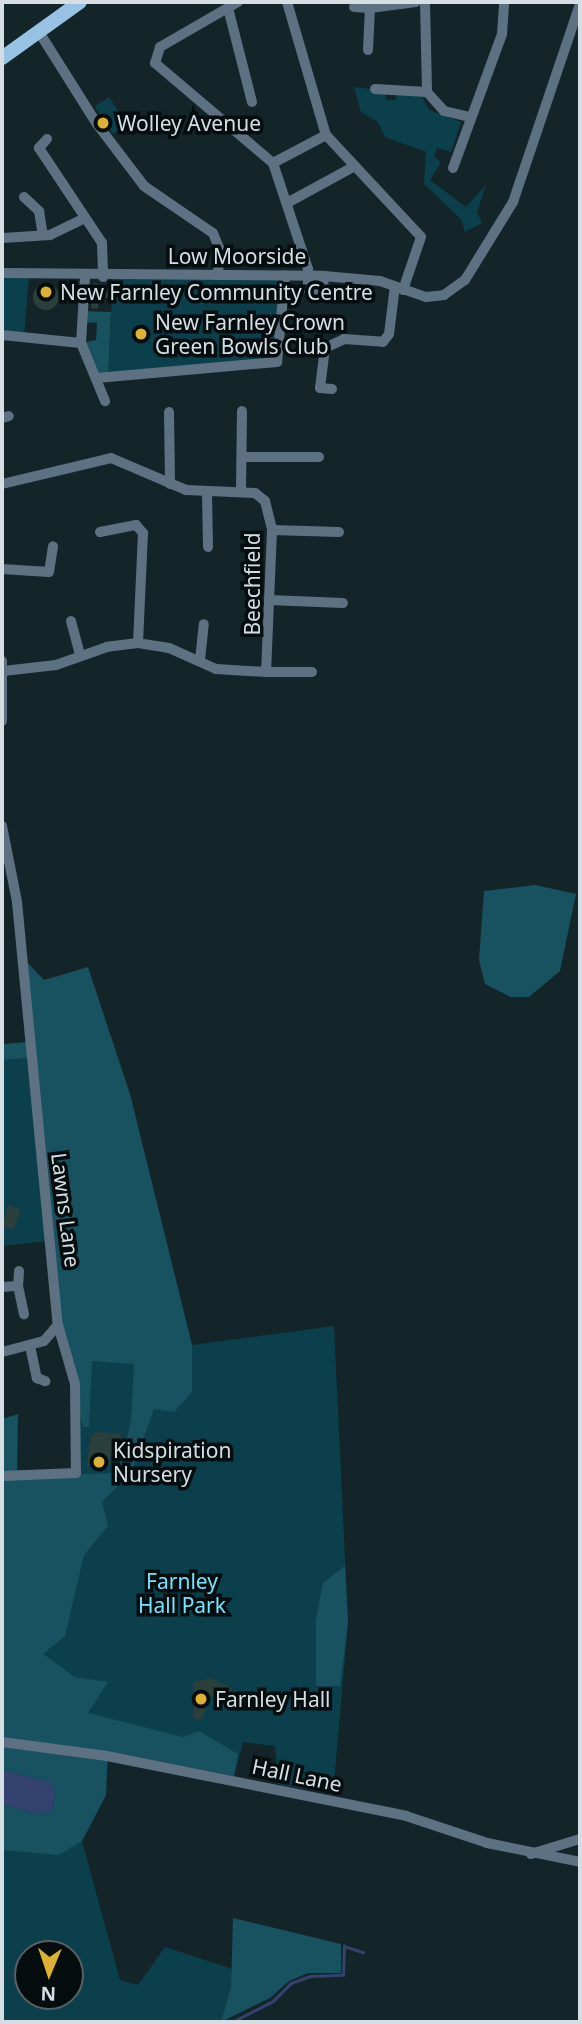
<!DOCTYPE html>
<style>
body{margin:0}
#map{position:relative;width:582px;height:2024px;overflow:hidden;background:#14252a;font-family:"Noto Sans",sans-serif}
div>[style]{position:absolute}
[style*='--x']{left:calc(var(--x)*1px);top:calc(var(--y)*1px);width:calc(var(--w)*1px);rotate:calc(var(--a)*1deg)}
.green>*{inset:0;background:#0b3f4b;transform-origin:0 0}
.forest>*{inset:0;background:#18515f}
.water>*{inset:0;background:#33426e}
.stream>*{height:2.5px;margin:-1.25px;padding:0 1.25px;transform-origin:1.25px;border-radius:1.25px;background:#33426e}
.building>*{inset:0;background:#2b3f3d}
.round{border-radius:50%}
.minor>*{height:10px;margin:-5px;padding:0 5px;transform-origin:5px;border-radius:5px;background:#5d7182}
.major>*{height:14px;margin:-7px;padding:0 7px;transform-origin:7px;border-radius:7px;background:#98c2e4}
.dots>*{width:19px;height:19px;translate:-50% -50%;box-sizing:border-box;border:4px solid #060d0f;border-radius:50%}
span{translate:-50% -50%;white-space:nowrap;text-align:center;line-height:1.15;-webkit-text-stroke:7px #060d0f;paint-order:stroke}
.poi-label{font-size:21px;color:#d5dfe3}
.left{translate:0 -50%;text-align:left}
.street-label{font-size:21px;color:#d5dfe3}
.park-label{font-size:21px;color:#75e2fe}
.frame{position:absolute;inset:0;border:4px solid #d5dfe3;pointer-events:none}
.north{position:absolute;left:14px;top:1940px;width:70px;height:70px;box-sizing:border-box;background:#060d0f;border:2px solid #596164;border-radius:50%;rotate:182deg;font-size:19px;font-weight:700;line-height:28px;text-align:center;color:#d5dfe3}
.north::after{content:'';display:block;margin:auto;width:24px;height:32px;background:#ddb133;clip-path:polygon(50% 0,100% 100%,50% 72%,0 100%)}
</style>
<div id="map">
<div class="green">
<i style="clip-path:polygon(354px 87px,386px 91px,386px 100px,396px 100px,397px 92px,422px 96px,429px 110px,461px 122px,451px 152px,437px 148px,434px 157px,441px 162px,430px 180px,466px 207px,486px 185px,477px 212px,482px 223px,465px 232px,461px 219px,424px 184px,426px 152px,385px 137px,378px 122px,361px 112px)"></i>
<i style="left:109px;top:97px;width:33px;height:17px;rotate:57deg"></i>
<i style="clip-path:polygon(2px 273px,29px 277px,24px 337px,2px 335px)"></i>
<i style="clip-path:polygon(285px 275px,277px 362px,108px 377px,113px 276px)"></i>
<i style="clip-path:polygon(29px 1058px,48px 1241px,2px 1246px,2px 1060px)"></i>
<i style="clip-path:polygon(130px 1094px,192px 1345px,334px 1326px,348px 1622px,333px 1794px,278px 1784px,275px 1746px,243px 1742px,234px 1776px,108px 1751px,2px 1739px,76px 1473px,75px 1414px)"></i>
<i style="clip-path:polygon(evenodd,2px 1750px,106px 1795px,82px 1841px,120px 1980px,138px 1985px,165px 1947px,242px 1972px,225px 2022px,2px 2022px,2px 1750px,28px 1954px,70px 1954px,70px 1996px,28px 1996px,28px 1954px)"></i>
</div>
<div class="forest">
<i style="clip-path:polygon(83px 311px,111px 312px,108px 377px,97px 378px,81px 343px,96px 340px,97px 323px,82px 322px)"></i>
<i style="clip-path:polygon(535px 885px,576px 894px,560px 971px,529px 997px,511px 997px,485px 984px,479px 960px,484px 891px)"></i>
<i style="clip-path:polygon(20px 955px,44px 980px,88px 967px,130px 1094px,192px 1345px,192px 1392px,174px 1412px,154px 1409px,132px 1471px,102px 1502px,108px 1526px,84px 1555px,65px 1636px,43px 1654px,75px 1677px,108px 1682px,88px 1713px,183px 1737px,199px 1731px,238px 1754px,234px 1776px,108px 1751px,106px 1795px,82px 1841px,59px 1855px,2px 1850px,2px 1804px,32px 1813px,52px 1811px,55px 1791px,50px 1782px,2px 1770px,2px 1419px,18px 1414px,17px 1476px,118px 1473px,131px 1421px,134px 1364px,92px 1361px,89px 1427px,83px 1427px,63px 1339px,29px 1058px,2px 1060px,2px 1044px,27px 1042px)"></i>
<i style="clip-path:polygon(345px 1566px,348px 1622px,340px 1686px,316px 1686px,316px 1619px,323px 1583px)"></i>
<i style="clip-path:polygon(233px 1918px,341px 1944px,341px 1973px,308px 1973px,289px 1981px,270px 1998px,221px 2022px,231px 1988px)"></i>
</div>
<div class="water">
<i style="clip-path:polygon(2px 1770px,50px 1782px,55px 1791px,52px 1811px,33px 1813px,2px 1804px)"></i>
</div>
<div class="stream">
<i style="--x:232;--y:2022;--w:46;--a:-27.1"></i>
<i style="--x:273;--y:2001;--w:25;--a:-45"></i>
<i style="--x:291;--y:1983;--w:20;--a:-20"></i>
<i style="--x:310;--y:1976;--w:33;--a:-2"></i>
<i style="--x:343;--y:1975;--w:29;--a:-88"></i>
<i style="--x:344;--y:1946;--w:20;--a:18"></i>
</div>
<div class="building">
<i style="clip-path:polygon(93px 283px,110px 285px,108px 298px,99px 297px,98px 309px,91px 308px)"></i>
<i class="round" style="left:33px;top:284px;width:26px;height:26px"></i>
<i style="clip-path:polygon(8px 1205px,21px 1210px,13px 1230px,2px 1226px)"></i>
<i style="clip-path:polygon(97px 1432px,121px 1434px,120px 1453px,111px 1452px,109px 1467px,87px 1466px,90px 1437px)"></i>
<i style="clip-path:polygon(211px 1678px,232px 1688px,231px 1697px,211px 1696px,202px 1719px,194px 1719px,193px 1682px)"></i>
</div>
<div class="minor">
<i style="--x:238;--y:2;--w:90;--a:150"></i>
<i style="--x:160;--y:47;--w:17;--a:107"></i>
<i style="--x:155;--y:63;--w:155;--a:40.3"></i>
<i style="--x:273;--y:163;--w:112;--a:71.7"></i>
<i style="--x:308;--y:269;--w:20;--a:90"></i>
<i style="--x:308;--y:289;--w:15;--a:4"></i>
<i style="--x:323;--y:290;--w:14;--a:-86"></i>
<i style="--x:287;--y:2;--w:139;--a:73.7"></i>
<i style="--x:326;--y:135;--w:139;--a:47"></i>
<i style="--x:421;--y:237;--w:56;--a:108.8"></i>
<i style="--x:425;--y:2;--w:90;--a:88.7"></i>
<i style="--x:427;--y:92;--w:25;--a:48"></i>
<i style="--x:444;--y:111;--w:27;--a:13"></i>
<i style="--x:354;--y:7;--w:16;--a:4"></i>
<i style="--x:228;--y:8;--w:97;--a:75.7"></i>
<i style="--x:39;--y:32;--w:109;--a:57.8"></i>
<i style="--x:97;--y:124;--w:78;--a:52.8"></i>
<i style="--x:144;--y:186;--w:83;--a:34.3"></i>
<i style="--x:213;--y:233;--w:18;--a:68"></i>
<i style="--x:220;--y:250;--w:25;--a:95"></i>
<i style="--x:368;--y:50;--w:42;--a:-87.3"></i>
<i style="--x:370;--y:8;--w:46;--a:-7.4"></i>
<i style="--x:375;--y:89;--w:52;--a:3.3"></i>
<i style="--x:47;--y:139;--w:12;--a:132"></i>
<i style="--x:39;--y:148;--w:114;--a:56.4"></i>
<i style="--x:102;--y:243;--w:34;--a:88"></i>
<i style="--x:273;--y:163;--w:60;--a:-27.8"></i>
<i style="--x:453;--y:168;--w:143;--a:-69.9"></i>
<i style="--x:502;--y:34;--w:32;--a:-86"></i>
<i style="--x:24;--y:197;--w:21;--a:43"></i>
<i style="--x:39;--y:211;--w:24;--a:81"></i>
<i style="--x:287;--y:203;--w:75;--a:-28.6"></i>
<i style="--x:3;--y:238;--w:47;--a:-3.7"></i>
<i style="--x:50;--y:235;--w:39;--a:-26"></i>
<i style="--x:2;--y:273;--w:322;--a:0.5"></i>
<i style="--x:324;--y:276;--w:56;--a:5.1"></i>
<i style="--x:380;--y:281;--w:49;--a:19.2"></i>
<i style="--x:426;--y:297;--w:18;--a:-6"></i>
<i style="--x:444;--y:295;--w:26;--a:-36"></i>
<i style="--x:465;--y:280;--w:92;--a:-58.4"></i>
<i style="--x:513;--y:202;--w:209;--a:-71.3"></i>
<i style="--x:2;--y:335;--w:79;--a:5.8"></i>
<i style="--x:81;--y:343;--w:63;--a:67.5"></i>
<i style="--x:81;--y:343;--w:66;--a:-86.5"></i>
<i style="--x:97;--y:378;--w:181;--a:-5.1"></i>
<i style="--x:277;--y:362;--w:87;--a:-84.7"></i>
<i style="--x:332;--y:389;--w:12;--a:-175"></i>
<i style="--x:320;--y:388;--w:40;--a:-82.9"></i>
<i style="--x:325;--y:348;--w:21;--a:-25"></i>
<i style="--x:344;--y:339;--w:39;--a:4"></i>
<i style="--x:383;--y:342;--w:10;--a:-53"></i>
<i style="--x:389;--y:334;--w:48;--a:-82.9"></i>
<i style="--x:169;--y:412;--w:72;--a:89.2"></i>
<i style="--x:2;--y:418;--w:7;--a:-16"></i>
<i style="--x:242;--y:457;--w:77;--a:0"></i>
<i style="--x:2;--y:484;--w:112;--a:-13.4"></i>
<i style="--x:111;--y:458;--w:82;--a:23.1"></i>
<i style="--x:186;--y:490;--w:69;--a:2.5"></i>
<i style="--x:255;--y:493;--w:13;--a:39"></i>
<i style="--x:265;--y:501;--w:30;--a:76"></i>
<i style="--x:272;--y:530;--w:142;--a:92.4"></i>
<i style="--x:266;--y:672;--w:50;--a:-176.6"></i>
<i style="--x:216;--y:669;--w:51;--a:-155.9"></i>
<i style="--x:169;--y:648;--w:31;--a:-171"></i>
<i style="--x:138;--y:643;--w:31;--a:173"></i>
<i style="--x:107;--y:647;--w:54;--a:160.6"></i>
<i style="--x:56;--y:665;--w:53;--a:173.5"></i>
<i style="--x:241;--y:491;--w:80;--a:-89.3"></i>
<i style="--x:207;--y:494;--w:53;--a:88.9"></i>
<i style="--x:272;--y:530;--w:67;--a:1.7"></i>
<i style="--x:100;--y:532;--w:37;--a:-11"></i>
<i style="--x:136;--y:525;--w:11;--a:49"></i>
<i style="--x:143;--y:533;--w:110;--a:92.6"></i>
<i style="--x:2;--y:569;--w:47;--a:3.7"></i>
<i style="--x:49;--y:572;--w:26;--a:-81"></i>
<i style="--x:269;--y:600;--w:74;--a:2.3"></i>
<i style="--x:71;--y:621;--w:34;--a:75"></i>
<i style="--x:200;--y:660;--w:36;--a:-84"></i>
<i style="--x:2;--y:661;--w:60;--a:90"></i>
<i style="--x:266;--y:672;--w:46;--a:0"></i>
<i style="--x:2;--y:826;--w:77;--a:78.8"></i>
<i style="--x:17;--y:902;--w:425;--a:84.5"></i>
<i style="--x:58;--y:1325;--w:61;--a:73.9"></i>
<i style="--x:75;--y:1384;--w:89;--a:89.4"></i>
<i style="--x:76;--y:1473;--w:74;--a:177.7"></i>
<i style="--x:18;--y:1286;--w:15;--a:-86"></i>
<i style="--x:2;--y:1287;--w:16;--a:-4"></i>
<i style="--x:18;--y:1286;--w:29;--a:78"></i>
<i style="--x:30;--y:1346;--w:33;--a:78"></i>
<i style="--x:37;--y:1378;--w:9;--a:21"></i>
<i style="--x:2;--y:1352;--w:43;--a:-14.7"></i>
<i style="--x:44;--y:1341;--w:21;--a:-49"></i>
<i style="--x:2;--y:1742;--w:106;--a:7.6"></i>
<i style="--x:107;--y:1756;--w:305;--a:11.3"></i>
<i style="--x:406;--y:1816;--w:85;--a:18.4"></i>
<i style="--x:487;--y:1843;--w:95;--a:11.5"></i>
<i style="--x:531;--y:1854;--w:51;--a:-17"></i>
</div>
<div class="major">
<i style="--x:2;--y:58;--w:96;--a:-35.7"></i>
</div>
<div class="dots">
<i style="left:103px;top:123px;background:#ddb133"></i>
<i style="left:46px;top:292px;background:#ddb133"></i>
<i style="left:141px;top:334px;background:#ddb133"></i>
<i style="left:99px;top:1462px;background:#ddb133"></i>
<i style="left:201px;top:1699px;background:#ddb133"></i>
</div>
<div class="poi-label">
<span class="left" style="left:117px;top:123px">Wolley Avenue</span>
<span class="left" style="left:60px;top:292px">New Farnley Community Centre</span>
<span class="left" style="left:155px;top:334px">New Farnley Crown<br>Green Bowls Club</span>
<span class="left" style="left:113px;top:1462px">Kidspiration<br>Nursery</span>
<span class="left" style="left:215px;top:1699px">Farnley Hall</span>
</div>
<div class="street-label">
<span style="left:237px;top:256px">Low Moorside</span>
<span style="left:252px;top:584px;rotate:-90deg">Beechfield</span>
<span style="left:66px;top:1210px;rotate:83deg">Lawns Lane</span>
<span style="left:297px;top:1775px;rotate:12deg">Hall Lane</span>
</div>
<div class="park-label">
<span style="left:182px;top:1593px">Farnley<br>Hall Park</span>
</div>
<div class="frame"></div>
<div class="north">N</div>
</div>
